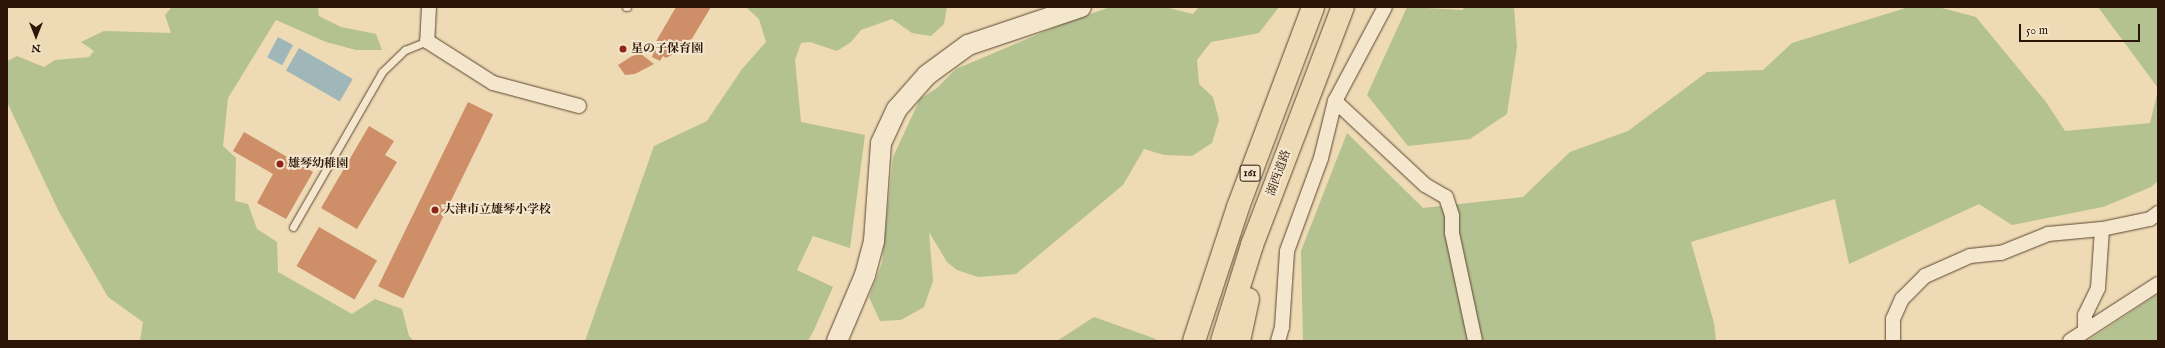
<!DOCTYPE html>
<meta charset="utf-8">
<style>
body{margin:0}
#map{position:relative;width:2165px;height:348px;overflow:hidden;background:#eedab4;font-family:"IM FELL English","Noto Serif JP",serif}
div>[style]{position:absolute}
[style*='--x']{left:calc(var(--x)*1px);top:calc(var(--y)*1px);width:calc(var(--w)*1px);rotate:calc(var(--a)*1deg)}
.green>*{inset:0;background:#b4c190}
.water>*{inset:0;background:#9fb7b9;transform-origin:0 0}
.building>*{inset:0;background:#ce8e68;transform-origin:0 0}
.roads{filter:drop-shadow(0 0 1px #5c4632) drop-shadow(0 0 1px #5c4632)}
.lane>*{height:7px;margin:-3.5px;padding:0 3.5px;transform-origin:3.5px;border-radius:3.5px;background:#f4e7ce}
.street>*{height:14px;margin:-7px;padding:0 7px;transform-origin:7px;border-radius:7px;background:#f4e7ce}
.secondary>*{height:20px;margin:-10px;padding:0 10px;transform-origin:10px;border-radius:10px;background:#f4e7ce}
.highway>*{height:22px;margin:-11px;padding:0 11px;transform-origin:11px;border-radius:11px;background:#eedab4}
.dots>*{width:11px;height:11px;translate:-50% -50%;box-sizing:border-box;border:2px solid #f4e7ce;border-radius:50%}
span{translate:-50% -50%;white-space:nowrap;text-align:center;line-height:1.15;-webkit-text-stroke:4px #f4e7ce;paint-order:stroke}
.shield-label span{padding:1px 3px;background:#f4e7ce;border:1px solid;border-radius:3px;-webkit-text-stroke-width:0}
.shield-label{font-size:11px;color:#2c1407;font-weight:700}
.poi-label{font-size:12px;color:#2c1407;font-weight:700}
.left{translate:0 -50%;text-align:left}
.street-label{font-size:12px;color:#2c1407}
.frame{position:absolute;inset:0;border:8px solid #2c1407;pointer-events:none}
.north{position:absolute;left:16px;top:16px;width:40px;height:40px;-webkit-text-stroke:3px #f4e7ce;paint-order:stroke;rotate:180deg;font-size:11px;font-weight:700;line-height:16px;text-align:center;color:#2c1407}
.north::after{content:'';display:block;margin:auto;width:14px;height:18px;background:#2c1407;clip-path:polygon(50% 0,100% 100%,50% 72%,0 100%)}
.scale{position:absolute;left:2019px;top:24px;width:121px;height:18px;box-sizing:border-box;border:2px solid #2c1407;border-top:0;padding-left:5px;font-size:12px;line-height:14px;white-space:nowrap;color:#2c1407;-webkit-text-stroke:3px #f4e7ce;paint-order:stroke}
</style>
<div id="map">
<div class="green">
<i style="clip-path:polygon(172px 7px,318px 7px,319px 16px,341px 27px,376px 34px,382px 50px,356px 50px,326px 42px,276px 20px,228px 98px,223px 146px,236px 158px,235px 201px,248px 204px,257px 229px,277px 242px,278px 272px,352px 314px,375px 299px,402px 309px,409px 336px,414px 341px,140px 341px,143px 322px,108px 297px,59px 212px,7px 102px,7px 61px,17px 56px,44px 67px,55px 60px,89px 57px,94px 51px,81px 42px,104px 31px,171px 33px,165px 15px)"></i>
<i style="clip-path:polygon(746px 7px,947px 7px,944px 24px,931px 36px,912px 33px,892px 19px,861px 30px,851px 42px,837px 51px,810px 42px,801px 43px,795px 60px,801px 122px,865px 135px,850px 248px,813px 236px,797px 270px,833px 287px,813px 332px,808px 341px,585px 341px,654px 146px,707px 121px,742px 69px,766px 42px,759px 19px)"></i>
<i style="clip-path:polygon(1110px 7px,1165px 7px,1193px 14px,1199px 7px,1279px 7px,1259px 33px,1211px 42px,1197px 60px,1199px 84px,1213px 97px,1219px 120px,1212px 143px,1192px 156px,1164px 155px,1144px 149px,1123px 185px,1016px 274px,978px 277px,957px 270px,947px 262px,929px 232px,933px 281px,924px 307px,901px 320px,880px 321px,869px 297px,882px 263px,893px 157px,920px 99px,937px 88px,956px 69px,1060px 25px)"></i>
<i style="clip-path:polygon(1407px 7px,1463px 10px,1464px 7px,1514px 7px,1517px 47px,1507px 114px,1470px 139px,1408px 146px,1367px 95px)"></i>
<i style="clip-path:polygon(1909px 7px,1938px 7px,1976px 17px,2046px 102px,2065px 131px,2150px 123px,2158px 90px,2158px 181px,2151px 187px,2103px 207px,2012px 225px,1979px 204px,1849px 264px,1835px 199px,1691px 242px,1714px 323px,1716px 341px,1303px 341px,1301px 251px,1347px 133px,1423px 208px,1523px 197px,1570px 152px,1628px 131px,1707px 72px,1763px 70px,1792px 43px)"></i>
<i style="clip-path:polygon(2098px 7px,2158px 7px,2158px 88px)"></i>
<i style="clip-path:polygon(2158px 294px,2158px 341px,2087px 341px)"></i>
<i style="clip-path:polygon(1094px 317px,1156px 339px,1155px 341px,1057px 341px)"></i>
</div>
<div class="water">
<i style="left:278px;top:37px;width:17px;height:23px;rotate:28deg"></i>
<i style="left:299px;top:48px;width:62px;height:26px;rotate:30deg"></i>
</div>
<div class="building">
<i style="clip-path:polygon(676px 7px,711px 7px,687px 47px,666px 58px,663px 56px,660px 61px,652px 57px,654px 52px,651px 50px)"></i>
<i style="clip-path:polygon(641px 54px,654px 64px,635px 74px,625px 75px,618px 65px,632px 56px)"></i>
<i style="left:468px;top:102px;width:28px;height:205px;rotate:26deg"></i>
<i style="clip-path:polygon(369px 126px,394px 141px,385px 155px,397px 162px,357px 229px,321px 208px)"></i>
<i style="clip-path:polygon(244px 132px,313px 172px,286px 219px,257px 203px,273px 174px,233px 151px)"></i>
<i style="left:319px;top:227px;width:67px;height:45px;rotate:30deg"></i>
</div>
<div class="roads">
<div class="lane">
<i style="--x:626;--y:7;--w:1;--a:0"></i>
<i style="--x:293;--y:227;--w:179;--a:-60.1"></i>
<i style="--x:382;--y:72;--w:32;--a:-44"></i>
<i style="--x:405;--y:50;--w:24;--a:-22"></i>
</div>
<div class="street">
<i style="--x:429;--y:7;--w:34;--a:93"></i>
<i style="--x:427;--y:41;--w:78;--a:32.5"></i>
<i style="--x:493;--y:83;--w:89;--a:15"></i>
<i style="--x:1335;--y:101;--w:123;--a:43"></i>
<i style="--x:1425;--y:185;--w:24;--a:30"></i>
<i style="--x:1446;--y:197;--w:20;--a:72"></i>
<i style="--x:1452;--y:216;--w:17;--a:90"></i>
<i style="--x:1452;--y:233;--w:109;--a:77.9"></i>
<i style="--x:2085;--y:331;--w:16;--a:-90"></i>
<i style="--x:2085;--y:315;--w:30;--a:-64"></i>
<i style="--x:2098;--y:288;--w:59;--a:-86.1"></i>
<i style="--x:1278;--y:341;--w:15;--a:-74"></i>
<i style="--x:1282;--y:327;--w:76;--a:-86.2"></i>
<i style="--x:1287;--y:251;--w:99;--a:-69.9"></i>
<i style="--x:1321;--y:158;--w:59;--a:-76.2"></i>
<i style="--x:1335;--y:101;--w:106;--a:-62"></i>
<i style="--x:1893;--y:341;--w:22;--a:-90"></i>
<i style="--x:1893;--y:319;--w:22;--a:-66"></i>
<i style="--x:1902;--y:299;--w:33;--a:-45"></i>
<i style="--x:1925;--y:276;--w:49;--a:-24"></i>
<i style="--x:1970;--y:256;--w:31;--a:-6"></i>
<i style="--x:2001;--y:253;--w:51;--a:-22"></i>
<i style="--x:2048;--y:234;--w:54;--a:-5.3"></i>
<i style="--x:2102;--y:229;--w:49;--a:-11.8"></i>
<i style="--x:2150;--y:219;--w:10;--a:-37"></i>
<i style="--x:2070;--y:341;--w:105;--a:-32.9"></i>
</div>
<div class="secondary">
<i style="--x:837;--y:341;--w:72;--a:-67"></i>
<i style="--x:865;--y:275;--w:35;--a:-75"></i>
<i style="--x:874;--y:241;--w:98;--a:-85.9"></i>
<i style="--x:881;--y:143;--w:38;--a:-65"></i>
<i style="--x:897;--y:109;--w:45;--a:-48.6"></i>
<i style="--x:927;--y:75;--w:51;--a:-36.2"></i>
<i style="--x:968;--y:45;--w:119;--a:-18.6"></i>
</div>
<div class="highway">
<i style="--x:1194;--y:341;--w:141;--a:-71.8"></i>
<i style="--x:1238;--y:207;--w:214;--a:-69.4"></i>
<i style="--x:1222;--y:341;--w:101;--a:-72.6"></i>
<i style="--x:1252;--y:245;--w:255;--a:-69.1"></i>
<i style="--x:1239;--y:341;--w:43;--a:-77.9"></i>
</div>
</div>
<div class="dots">
<i style="left:623px;top:49px;background:#8f2418"></i>
<i style="left:280px;top:164px;background:#8f2418"></i>
<i style="left:435px;top:210px;background:#8f2418"></i>
</div>
<div class="shield-label">
<span style="left:1250px;top:173px">161</span>
</div>
<div class="poi-label">
<span class="left" style="left:631px;top:49px">星の子保育園</span>
<span class="left" style="left:288px;top:164px">雄琴幼稚園</span>
<span class="left" style="left:443px;top:210px">大津市立雄琴小学校</span>
</div>
<div class="street-label">
<span style="left:1279px;top:173px;rotate:-70deg">湖西道路</span>
</div>
<div class="frame"></div>
<div class="north">N</div>
<div class="scale">50 m</div>
</div>
